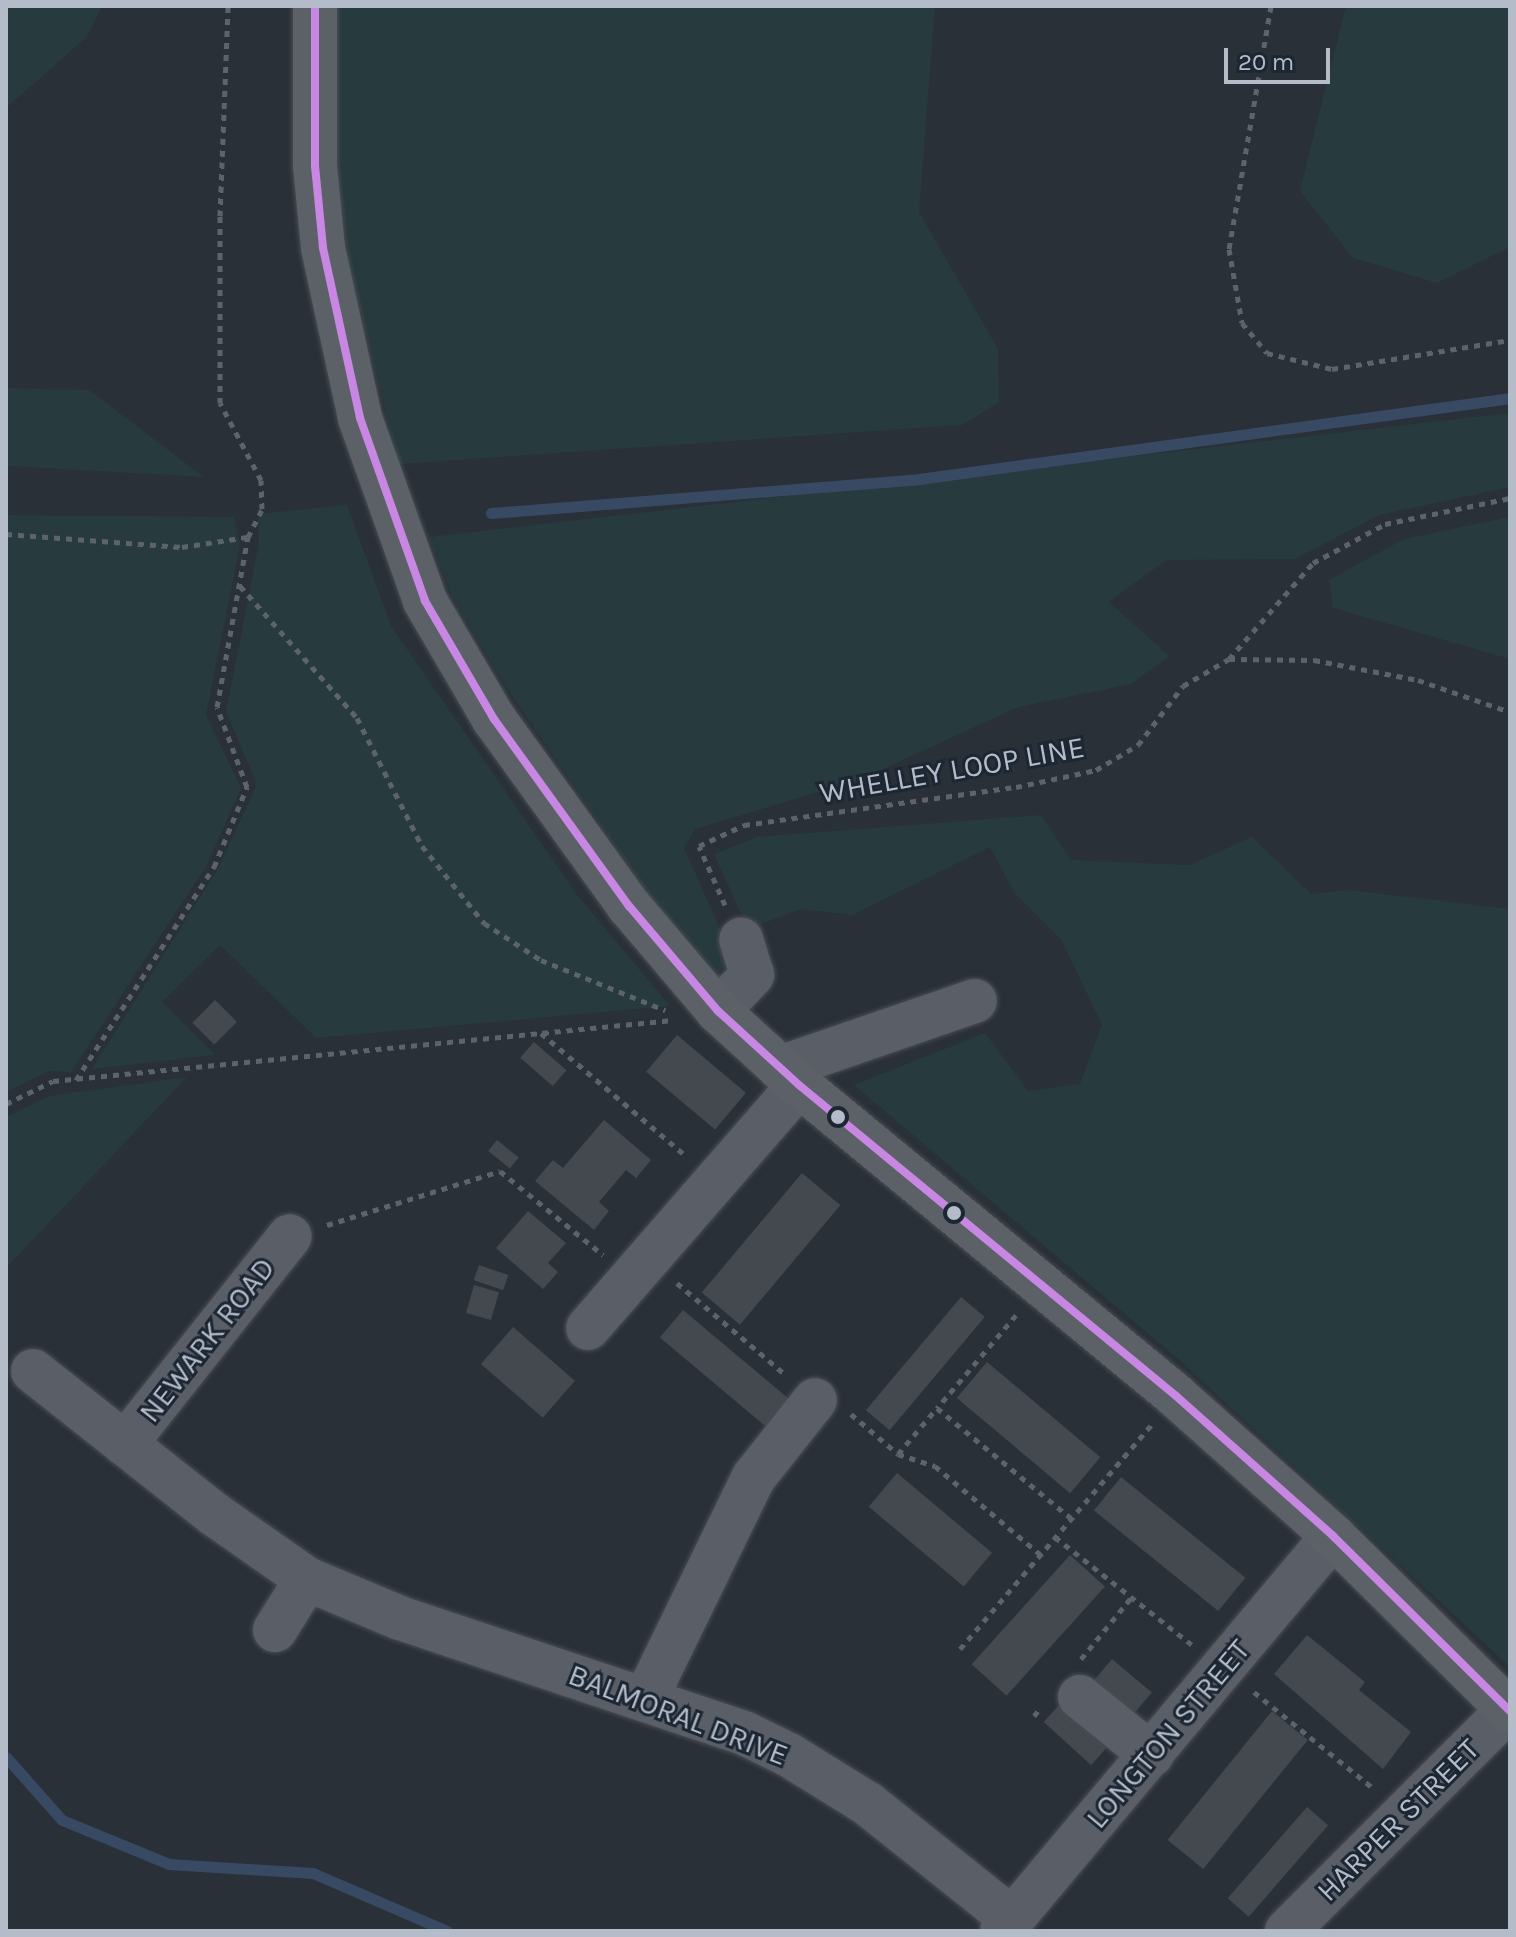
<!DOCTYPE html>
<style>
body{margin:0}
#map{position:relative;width:1516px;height:1937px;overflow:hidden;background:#2a3038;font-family:Karla,sans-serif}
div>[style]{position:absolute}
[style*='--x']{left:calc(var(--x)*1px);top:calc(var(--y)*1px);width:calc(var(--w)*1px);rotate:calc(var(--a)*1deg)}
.green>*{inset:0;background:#273a3e}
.stream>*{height:11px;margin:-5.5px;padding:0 5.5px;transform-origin:5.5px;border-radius:5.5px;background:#384963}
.building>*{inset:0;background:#444950;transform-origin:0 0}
.path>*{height:5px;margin-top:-2.5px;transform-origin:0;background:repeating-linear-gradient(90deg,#5d636a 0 6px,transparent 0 12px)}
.roads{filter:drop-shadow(0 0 2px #484c53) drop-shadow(0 0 2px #484c53)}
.minor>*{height:44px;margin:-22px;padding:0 22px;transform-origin:22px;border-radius:22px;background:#5a5e66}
.major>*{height:44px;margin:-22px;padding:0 22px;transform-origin:22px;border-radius:22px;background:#5c6168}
.bus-1>*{height:8px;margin:-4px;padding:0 4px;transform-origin:4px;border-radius:4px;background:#c787e3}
.dots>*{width:22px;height:22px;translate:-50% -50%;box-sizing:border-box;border:4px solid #1d2633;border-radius:50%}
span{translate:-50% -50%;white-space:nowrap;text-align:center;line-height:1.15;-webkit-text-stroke:6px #1d2633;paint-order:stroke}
.street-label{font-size:30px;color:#b4bcc9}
.frame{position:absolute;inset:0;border:8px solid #b4bcc9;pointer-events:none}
.scale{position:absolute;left:1224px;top:48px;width:106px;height:36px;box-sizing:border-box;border:4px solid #b4bcc9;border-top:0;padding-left:10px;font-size:24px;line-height:28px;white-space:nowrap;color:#b4bcc9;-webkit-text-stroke:6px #1d2633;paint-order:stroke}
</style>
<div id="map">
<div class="green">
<i style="clip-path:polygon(6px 6px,102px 6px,87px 37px,6px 108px)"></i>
<i style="clip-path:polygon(327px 6px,935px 6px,919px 212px,998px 349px,999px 402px,962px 425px,399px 464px,349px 265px,320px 58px)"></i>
<i style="clip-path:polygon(1346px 6px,1510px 6px,1510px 247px,1437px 283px,1353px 258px,1300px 191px)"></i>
<i style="clip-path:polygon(6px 388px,89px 390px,204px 477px,6px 466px)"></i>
<i style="clip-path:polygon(1510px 413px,1510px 487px,1379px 515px,1295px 559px,1166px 560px,1109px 602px,1169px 656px,1131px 684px,1018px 707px,859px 780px,695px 829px,684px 848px,733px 958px,716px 974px,666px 920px,504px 684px,453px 598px,429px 537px)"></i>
<i style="clip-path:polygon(347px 505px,391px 626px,577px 895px,670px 1006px,316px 1038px,220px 945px,162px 1002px,215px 1055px,92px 1069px,219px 867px,257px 784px,226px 712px,259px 543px,258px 514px)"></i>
<i style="clip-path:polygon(6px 515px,234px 517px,240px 546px,206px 715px,241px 788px,207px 865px,71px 1072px,49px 1071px,6px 1092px)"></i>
<i style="clip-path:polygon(1510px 517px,1510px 659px,1333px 608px,1329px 580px,1404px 539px)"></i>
<i style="clip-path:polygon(1041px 815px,1071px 860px,1189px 865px,1252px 837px,1311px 894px,1349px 890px,1510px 909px,1510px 1667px,1177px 1358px,854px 1085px,985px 1033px,1028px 1091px,1080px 1084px,1102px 1025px,1061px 939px,1014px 892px,990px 847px,852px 915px,801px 909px,748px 929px,714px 854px,757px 837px)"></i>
<i style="clip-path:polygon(187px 1077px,6px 1268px,6px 1117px,49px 1096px)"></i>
</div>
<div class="stream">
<i style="--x:491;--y:513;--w:429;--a:-4.5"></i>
<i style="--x:919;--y:479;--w:597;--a:-7.8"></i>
<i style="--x:6;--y:1757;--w:84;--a:48.4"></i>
<i style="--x:62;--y:1820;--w:116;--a:22.4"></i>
<i style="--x:169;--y:1864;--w:144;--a:3.6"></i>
<i style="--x:313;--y:1873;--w:146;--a:23.4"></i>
</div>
<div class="building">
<i style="left:215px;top:1000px;width:31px;height:32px;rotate:45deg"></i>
<i style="left:677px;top:1035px;width:90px;height:48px;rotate:40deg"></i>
<i style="left:534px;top:1042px;width:43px;height:21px;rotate:41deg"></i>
<i style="clip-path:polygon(604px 1120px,651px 1160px,636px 1178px,626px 1170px,599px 1202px,609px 1211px,594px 1230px,535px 1181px,553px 1160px,563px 1168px)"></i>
<i style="left:497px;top:1140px;width:28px;height:14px;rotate:39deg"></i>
<i style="left:802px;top:1173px;width:50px;height:156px;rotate:40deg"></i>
<i style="clip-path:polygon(528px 1211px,566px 1243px,548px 1263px,558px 1272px,543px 1289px,496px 1248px)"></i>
<i style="left:479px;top:1265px;width:31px;height:16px;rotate:19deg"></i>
<i style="left:474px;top:1285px;width:26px;height:29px;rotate:16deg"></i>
<i style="left:961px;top:1297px;width:31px;height:148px;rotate:40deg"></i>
<i style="left:683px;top:1310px;width:147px;height:36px;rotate:40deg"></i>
<i style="left:513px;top:1327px;width:82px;height:49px;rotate:41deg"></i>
<i style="left:987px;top:1362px;width:148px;height:47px;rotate:40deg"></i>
<i style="left:897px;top:1473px;width:124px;height:44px;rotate:40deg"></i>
<i style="left:1121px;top:1477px;width:160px;height:43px;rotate:39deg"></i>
<i style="left:1070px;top:1555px;width:47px;height:147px;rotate:42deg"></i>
<i style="clip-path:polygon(1307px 1635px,1365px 1682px,1359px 1690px,1411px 1732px,1383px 1769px,1274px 1674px)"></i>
<i style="left:1112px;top:1659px;width:52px;height:28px;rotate:40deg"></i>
<i style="left:1059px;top:1705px;width:64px;height:23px;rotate:42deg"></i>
<i style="left:1272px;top:1711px;width:46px;height:166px;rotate:39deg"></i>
<i style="left:1307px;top:1807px;width:28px;height:121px;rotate:41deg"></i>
</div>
<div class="path">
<i style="--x:1271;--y:6;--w:247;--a:99.8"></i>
<i style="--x:1229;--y:249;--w:75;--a:80"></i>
<i style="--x:1242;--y:323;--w:39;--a:50"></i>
<i style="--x:1267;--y:353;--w:67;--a:13.8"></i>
<i style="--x:1332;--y:369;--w:180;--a:-9.3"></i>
<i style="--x:6;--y:534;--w:176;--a:4.2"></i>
<i style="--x:182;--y:547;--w:66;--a:-8.7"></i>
<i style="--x:240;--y:586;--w:176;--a:48.4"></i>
<i style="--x:357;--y:718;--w:144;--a:63.1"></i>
<i style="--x:422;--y:846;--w:99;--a:51.2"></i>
<i style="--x:484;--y:923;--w:68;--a:33"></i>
<i style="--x:541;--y:960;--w:134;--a:22"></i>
<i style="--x:1229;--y:659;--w:128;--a:-48.8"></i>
<i style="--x:1313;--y:563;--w:82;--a:-28.4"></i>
<i style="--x:1385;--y:524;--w:128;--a:-11.7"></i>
<i style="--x:725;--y:905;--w:64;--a:-113.8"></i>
<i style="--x:699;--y:846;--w:50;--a:-25"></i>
<i style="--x:744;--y:825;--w:275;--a:-8"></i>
<i style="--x:1016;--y:787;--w:82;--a:-12"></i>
<i style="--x:1096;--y:770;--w:49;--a:-30.8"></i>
<i style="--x:1138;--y:745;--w:74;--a:-52.7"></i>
<i style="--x:1183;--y:686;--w:53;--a:-30.4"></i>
<i style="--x:1229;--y:659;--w:85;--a:0.7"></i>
<i style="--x:1314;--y:660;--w:106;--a:10.9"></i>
<i style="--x:1418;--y:680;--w:97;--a:19.2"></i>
<i style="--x:541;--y:1033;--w:189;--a:40.3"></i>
<i style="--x:76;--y:1080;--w:254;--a:-57.1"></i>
<i style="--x:214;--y:867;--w:87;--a:-67.6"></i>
<i style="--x:247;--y:787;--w:85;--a:-110.6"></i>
<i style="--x:217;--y:707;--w:173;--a:-79.7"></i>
<i style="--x:248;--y:537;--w:31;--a:-63"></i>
<i style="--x:262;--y:509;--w:29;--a:-92"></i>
<i style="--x:261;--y:480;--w:87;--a:-118"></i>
<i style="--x:220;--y:403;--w:187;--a:-90"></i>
<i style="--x:220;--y:216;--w:210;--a:-87.8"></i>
<i style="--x:6;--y:1104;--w:52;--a:-26.1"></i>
<i style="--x:53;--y:1081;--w:623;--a:-5.62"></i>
<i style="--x:327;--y:1225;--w:181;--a:-17.3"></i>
<i style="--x:500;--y:1171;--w:133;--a:39.2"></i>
<i style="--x:677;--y:1283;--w:143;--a:40.2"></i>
<i style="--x:1016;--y:1315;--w:122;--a:130.3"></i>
<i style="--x:937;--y:1408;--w:173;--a:39.4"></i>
<i style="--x:851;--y:1414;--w:62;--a:40.4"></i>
<i style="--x:898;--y:1454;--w:60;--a:-49.7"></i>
<i style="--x:898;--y:1454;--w:39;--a:18"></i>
<i style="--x:935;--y:1466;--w:137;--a:40"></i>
<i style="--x:1055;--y:1537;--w:174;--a:38.2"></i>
<i style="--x:960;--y:1649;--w:296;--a:-49.5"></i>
<i style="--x:1081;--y:1659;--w:79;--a:-50.7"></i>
<i style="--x:1254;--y:1692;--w:154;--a:38.9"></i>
<i style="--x:1034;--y:1716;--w:11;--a:-52"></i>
</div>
<div class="roads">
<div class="minor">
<i style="--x:718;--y:1011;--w:50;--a:-46.6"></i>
<i style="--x:752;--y:975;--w:37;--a:-107"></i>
<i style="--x:780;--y:1068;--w:206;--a:-19"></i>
<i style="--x:588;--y:1328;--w:322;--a:-49"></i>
<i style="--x:33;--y:1371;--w:231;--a:38.3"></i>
<i style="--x:214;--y:1514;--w:113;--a:35"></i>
<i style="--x:307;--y:1579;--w:101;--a:22.8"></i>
<i style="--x:400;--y:1618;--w:363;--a:18.5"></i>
<i style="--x:744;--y:1733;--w:50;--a:26.1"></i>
<i style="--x:789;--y:1755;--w:93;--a:31.8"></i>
<i style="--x:868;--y:1804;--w:184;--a:38.6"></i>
<i style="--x:125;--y:1444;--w:265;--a:-51.6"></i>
<i style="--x:275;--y:1630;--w:60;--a:-57.9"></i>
<i style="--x:1080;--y:1697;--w:92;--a:38.9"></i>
<i style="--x:646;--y:1698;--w:246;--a:-64"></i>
<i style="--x:754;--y:1477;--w:98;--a:-51.6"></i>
<i style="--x:1002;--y:1931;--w:515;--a:-50.04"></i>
<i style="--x:1287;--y:1931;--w:314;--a:-45"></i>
</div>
<div class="major">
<i style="--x:315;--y:6;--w:160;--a:90"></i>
<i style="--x:315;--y:166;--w:82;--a:84.4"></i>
<i style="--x:323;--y:248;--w:174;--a:77.7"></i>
<i style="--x:360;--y:418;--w:194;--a:70.4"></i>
<i style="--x:425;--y:601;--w:137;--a:59.7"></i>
<i style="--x:494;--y:719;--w:231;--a:54.2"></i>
<i style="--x:629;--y:906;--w:138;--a:49.7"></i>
<i style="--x:718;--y:1011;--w:110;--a:42.4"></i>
<i style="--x:799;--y:1085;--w:489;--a:39.5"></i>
<i style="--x:1176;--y:1396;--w:210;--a:41.7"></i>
<i style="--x:1333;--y:1536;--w:249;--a:44.7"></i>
</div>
</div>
<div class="bus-1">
<i style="--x:315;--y:6;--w:160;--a:90"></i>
<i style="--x:315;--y:166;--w:82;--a:84.4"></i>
<i style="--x:323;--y:248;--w:174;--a:77.7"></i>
<i style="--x:360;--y:418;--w:194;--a:70.4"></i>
<i style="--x:425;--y:601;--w:137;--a:59.7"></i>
<i style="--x:494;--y:719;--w:231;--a:54.2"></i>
<i style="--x:629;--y:906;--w:138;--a:49.7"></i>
<i style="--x:718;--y:1011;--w:110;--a:42.4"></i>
<i style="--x:799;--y:1085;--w:489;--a:39.5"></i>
<i style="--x:1176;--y:1396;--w:210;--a:41.7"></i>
<i style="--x:1333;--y:1536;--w:249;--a:44.7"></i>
</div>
<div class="dots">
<i style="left:838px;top:1117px;background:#b4bcc9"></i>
<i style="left:954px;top:1213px;background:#b4bcc9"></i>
</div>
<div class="street-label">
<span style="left:952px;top:770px;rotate:-10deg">WHELLEY LOOP LINE</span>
<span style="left:207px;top:1340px;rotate:-52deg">NEWARK ROAD</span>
<span style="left:678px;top:1715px;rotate:21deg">BALMORAL DRIVE</span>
<span style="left:1168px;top:1734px;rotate:-50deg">LONGTON STREET</span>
<span style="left:1398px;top:1820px;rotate:-45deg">HARPER STREET</span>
</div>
<div class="frame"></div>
<div class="scale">20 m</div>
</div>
